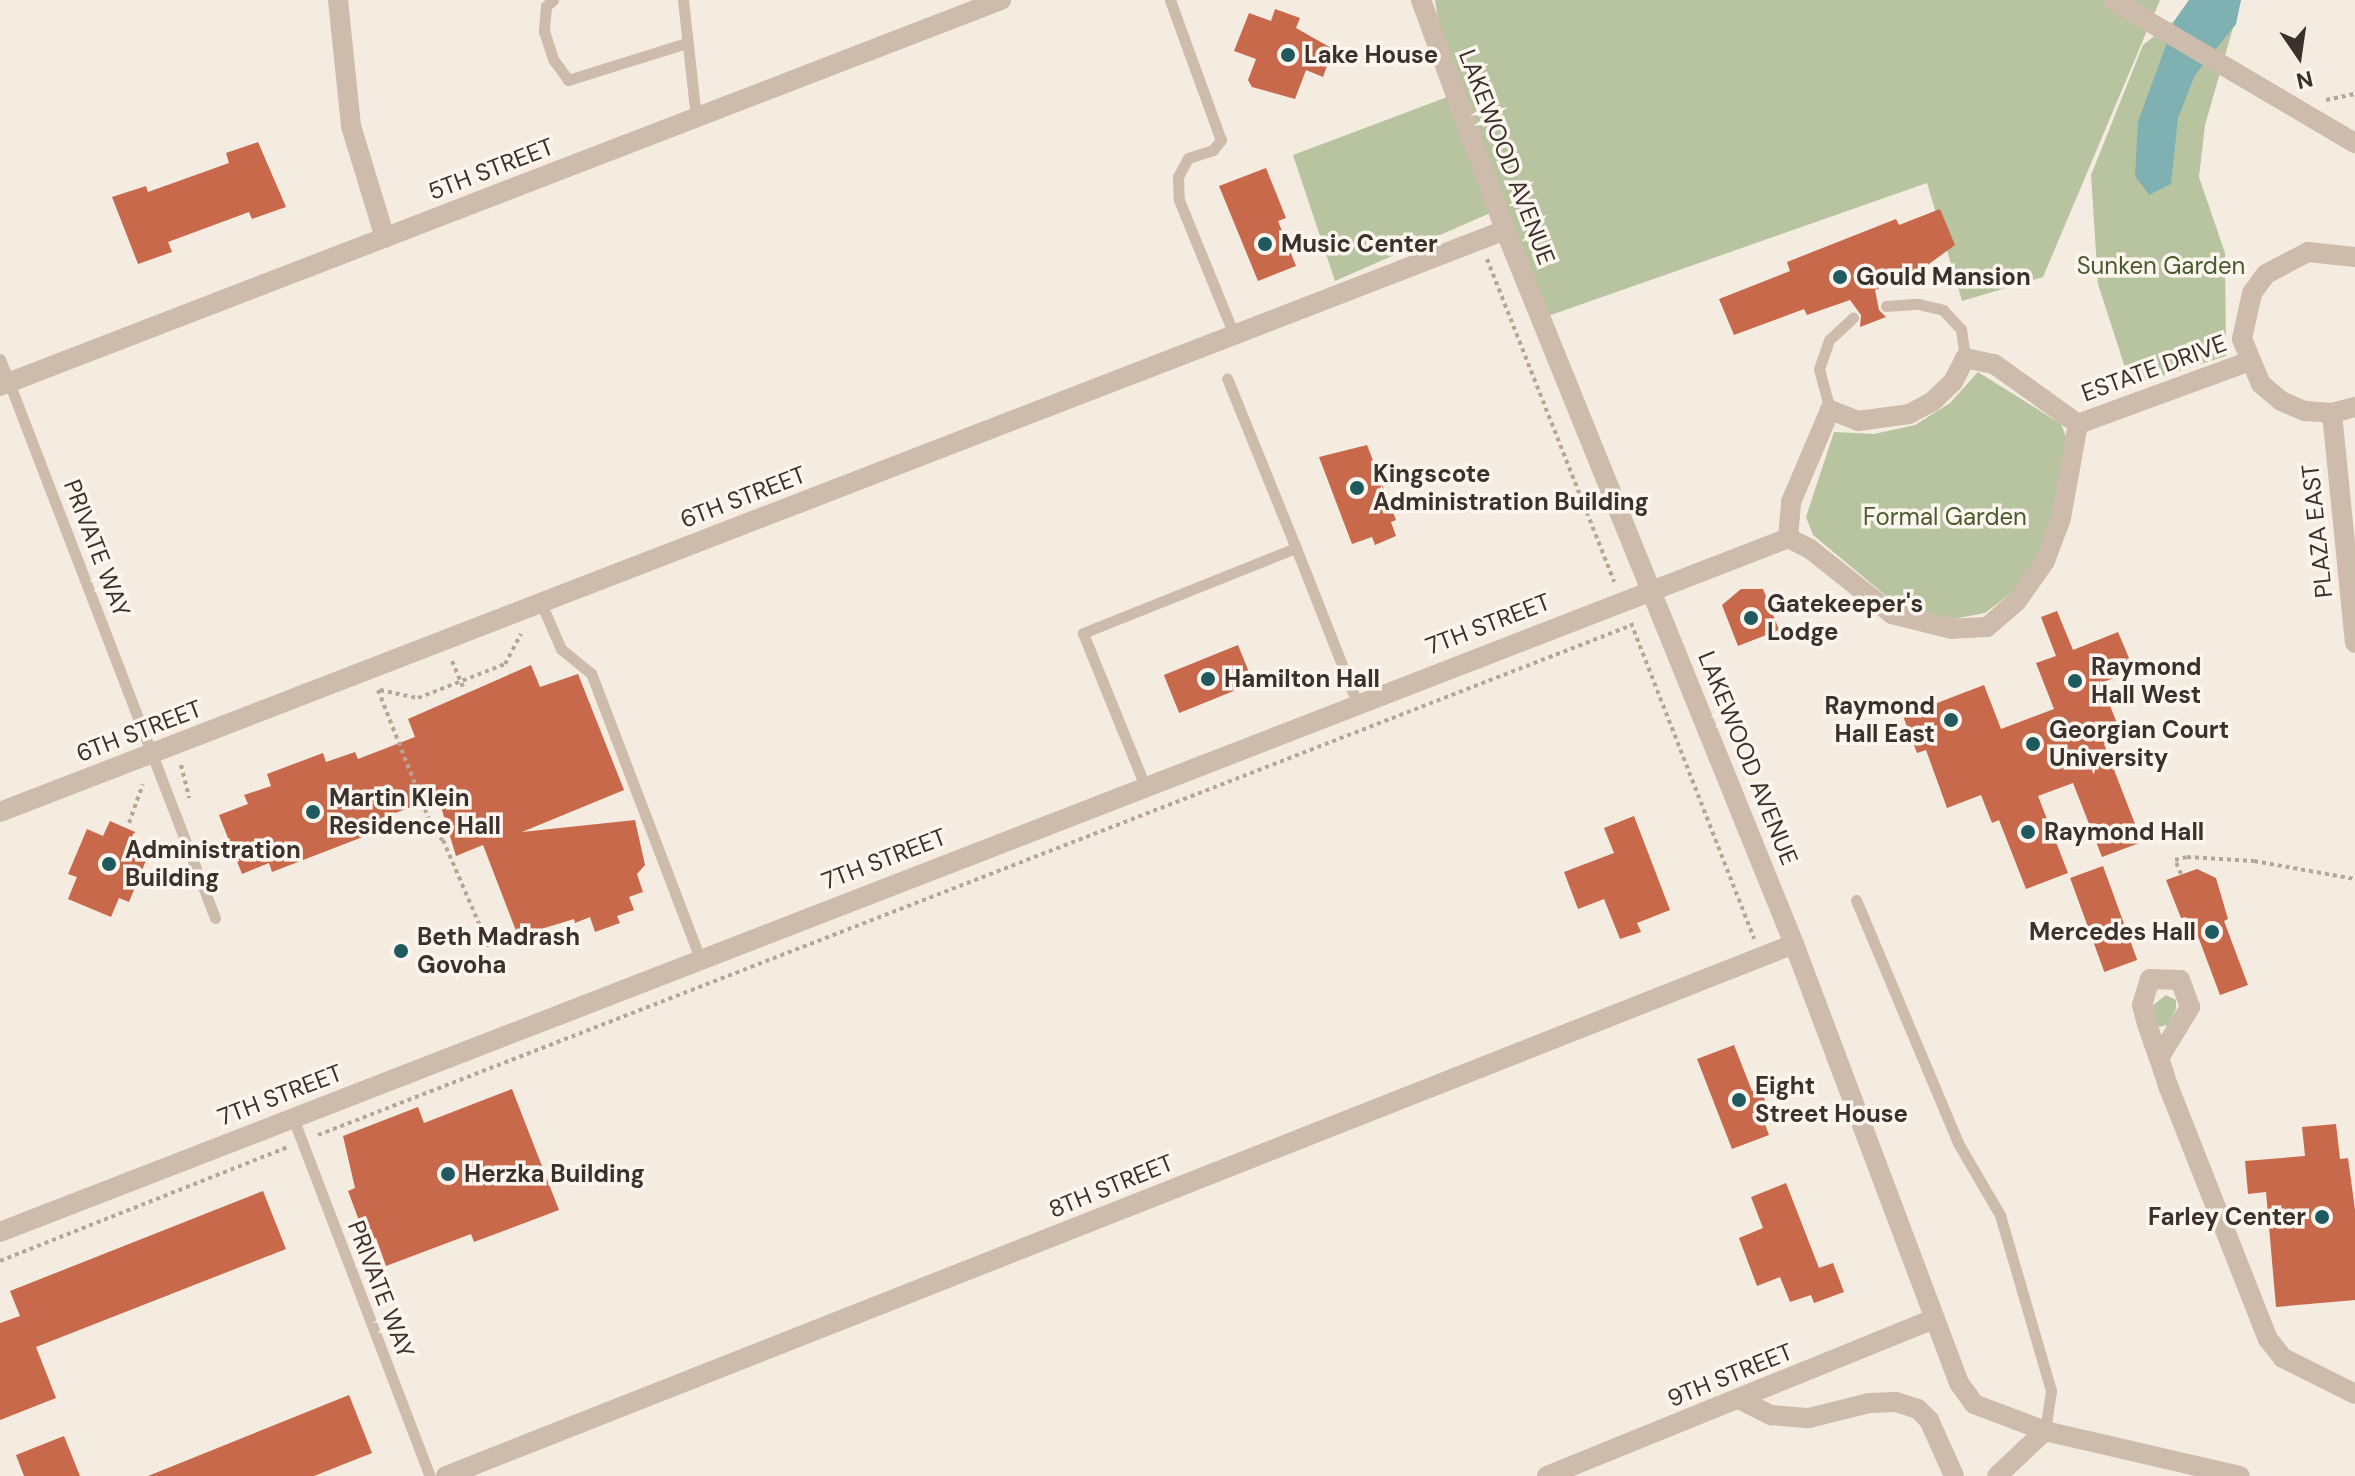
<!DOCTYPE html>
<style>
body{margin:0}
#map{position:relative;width:2355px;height:1476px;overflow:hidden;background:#f4ebe1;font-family:"DM Sans",sans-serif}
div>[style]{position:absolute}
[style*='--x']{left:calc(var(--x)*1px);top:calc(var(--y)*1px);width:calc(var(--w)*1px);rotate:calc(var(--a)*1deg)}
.green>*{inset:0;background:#b8c4a0}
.water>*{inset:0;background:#7fb0b2}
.building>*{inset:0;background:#c8694b;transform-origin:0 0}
.path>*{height:4px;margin-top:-2px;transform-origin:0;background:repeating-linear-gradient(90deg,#b9a596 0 4px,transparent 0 8px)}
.service>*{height:11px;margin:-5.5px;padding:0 5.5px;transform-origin:5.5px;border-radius:5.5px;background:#cdbbac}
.minor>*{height:20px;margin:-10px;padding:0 10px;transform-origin:10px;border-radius:10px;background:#cdbbac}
.dots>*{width:22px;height:22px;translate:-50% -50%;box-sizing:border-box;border:4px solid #fbf5ee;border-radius:50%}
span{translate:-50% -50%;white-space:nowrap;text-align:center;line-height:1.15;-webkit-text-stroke:7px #fbf5ee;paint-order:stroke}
.poi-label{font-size:24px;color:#3b302b;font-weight:700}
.left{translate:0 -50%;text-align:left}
.right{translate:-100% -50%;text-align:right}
.street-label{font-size:24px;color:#3b302b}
.park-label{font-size:24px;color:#4a5a2e}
.north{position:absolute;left:2259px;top:16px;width:80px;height:80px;-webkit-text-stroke:6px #fbf5ee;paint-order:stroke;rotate:167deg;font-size:22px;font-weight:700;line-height:32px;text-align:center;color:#3b302b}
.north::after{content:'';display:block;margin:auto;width:28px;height:36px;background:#3b302b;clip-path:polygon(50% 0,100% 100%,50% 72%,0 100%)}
</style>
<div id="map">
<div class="green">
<i style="clip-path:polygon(1435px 0,2160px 0,2043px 277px,1962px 301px,1927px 183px,1548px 316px,1504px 207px,1335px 281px,1293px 155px,1450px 96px)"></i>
<i style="clip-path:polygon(2189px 0,2241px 0,2205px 125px,2199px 177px,2225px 253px,2226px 356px,2131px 386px,2098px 284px,2091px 175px,2143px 45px,2175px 20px)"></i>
<i style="clip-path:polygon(1978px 372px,2061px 424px,2067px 439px,2046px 542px,2014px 591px,1985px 613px,1953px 619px,1897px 605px,1813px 535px,1806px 517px,1834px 432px,1874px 434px,1915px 425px,1950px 403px)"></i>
<i style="clip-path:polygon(2166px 995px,2176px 1000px,2176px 1009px,2168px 1025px,2158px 1027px,2152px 1006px)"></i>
</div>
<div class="water">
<i style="clip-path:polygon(2189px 0,2241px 0,2236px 24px,2195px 75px,2178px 118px,2171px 184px,2149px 195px,2135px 176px,2138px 122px,2175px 20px)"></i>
</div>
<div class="building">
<i style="clip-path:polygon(1275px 9px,1300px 18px,1296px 28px,1333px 49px,1323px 77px,1306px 70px,1295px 99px,1252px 87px,1248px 80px,1256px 59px,1234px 51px,1249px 13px,1271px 21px)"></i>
<i style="clip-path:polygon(258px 142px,286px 207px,252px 219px,249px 212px,168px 242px,172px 252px,138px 264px,112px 197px,146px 186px,148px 192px,229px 163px,226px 153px)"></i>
<i style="clip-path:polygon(1266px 168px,1286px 218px,1278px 221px,1296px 266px,1258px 281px,1219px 186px)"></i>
<i style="clip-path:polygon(1940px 209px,1955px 245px,1918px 272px,1875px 290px,1879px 310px,1886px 317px,1860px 327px,1861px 315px,1850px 300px,1807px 315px,1804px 309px,1734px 335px,1719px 299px,1790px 271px,1787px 262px,1896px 219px,1899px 225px)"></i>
<i style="clip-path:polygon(1367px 445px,1396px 520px,1391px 522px,1396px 536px,1375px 545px,1372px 537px,1352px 544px,1319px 457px)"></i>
<i style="clip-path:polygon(1741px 589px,1763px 589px,1779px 630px,1738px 646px,1722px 605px)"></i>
<i style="clip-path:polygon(2057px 611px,2073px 650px,2118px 632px,2134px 670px,2101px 683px,2122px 736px,2104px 744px,2142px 842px,2102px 857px,2073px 783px,2038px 796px,2068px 873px,2026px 889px,1999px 820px,1992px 823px,1981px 795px,1947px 808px,1926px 750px,1917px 753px,1903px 716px,1984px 685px,2001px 729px,2054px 709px,2036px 663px,2056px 656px,2041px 617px)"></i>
<i style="left:1238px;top:645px;width:41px;height:80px;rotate:68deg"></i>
<i style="clip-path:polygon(531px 665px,540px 687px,578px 674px,624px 790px,522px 832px,635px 820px,645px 865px,637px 874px,643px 892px,629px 897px,634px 910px,617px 916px,620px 923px,595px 932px,590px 917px,575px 923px,574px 919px,518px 936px,483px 845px,456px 856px,438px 797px,382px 818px,386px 828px,272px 872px,269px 863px,242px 874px,219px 815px,248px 804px,244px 795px,271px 786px,267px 774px,323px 753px,326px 762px,355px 752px,358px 759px,415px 737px,408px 719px)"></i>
<i style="clip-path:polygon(1634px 816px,1670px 910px,1637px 923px,1641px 932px,1620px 939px,1604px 899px,1578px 909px,1564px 872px,1614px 853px,1604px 828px)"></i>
<i style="clip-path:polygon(110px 821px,135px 832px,129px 846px,149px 853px,129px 902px,119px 898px,111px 917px,68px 899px,77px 877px,68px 874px,87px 829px,103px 836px)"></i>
<i style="left:2103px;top:866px;width:100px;height:35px;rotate:70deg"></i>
<i style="clip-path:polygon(2197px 869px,2216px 878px,2228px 919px,2224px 921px,2248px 985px,2220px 995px,2196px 931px,2192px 933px,2186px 917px,2181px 918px,2166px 880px)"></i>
<i style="clip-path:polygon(1734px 1045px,1752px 1091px,1760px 1088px,1768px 1108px,1760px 1111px,1769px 1135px,1732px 1149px,1697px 1059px)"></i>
<i style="clip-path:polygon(512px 1089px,559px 1210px,474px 1242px,471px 1234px,386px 1266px,376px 1238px,367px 1242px,348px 1191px,355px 1188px,343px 1136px,418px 1107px,424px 1123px)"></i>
<i style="clip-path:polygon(2336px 1124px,2340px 1159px,2348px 1158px,2355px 1210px,2355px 1300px,2276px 1307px,2266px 1192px,2248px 1194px,2245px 1161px,2305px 1156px,2302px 1127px)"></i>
<i style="clip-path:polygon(1786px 1183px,1819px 1268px,1833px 1263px,1844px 1292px,1814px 1303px,1811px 1295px,1790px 1302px,1780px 1277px,1757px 1286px,1739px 1238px,1763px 1228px,1751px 1197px)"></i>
<i style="clip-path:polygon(263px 1191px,286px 1249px,36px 1347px,56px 1398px,0 1420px,0 1323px,20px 1316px,10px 1291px)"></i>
<i style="clip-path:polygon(349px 1395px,372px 1453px,314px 1476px,148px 1476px)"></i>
<i style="clip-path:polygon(64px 1436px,80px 1476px,24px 1476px,16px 1455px)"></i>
</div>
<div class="path">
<i style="--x:2326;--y:100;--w:30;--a:-12"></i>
<i style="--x:1487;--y:259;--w:347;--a:68.5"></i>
<i style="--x:1631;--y:623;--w:339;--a:68.7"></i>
<i style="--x:452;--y:661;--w:28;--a:67"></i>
<i style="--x:378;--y:690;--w:153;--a:68.5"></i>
<i style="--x:434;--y:832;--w:12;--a:42"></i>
<i style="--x:443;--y:840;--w:116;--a:66.7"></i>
<i style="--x:380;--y:690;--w:39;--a:12"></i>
<i style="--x:418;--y:698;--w:93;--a:-21.3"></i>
<i style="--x:505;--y:664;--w:34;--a:-62"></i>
<i style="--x:181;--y:765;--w:34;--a:76"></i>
<i style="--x:129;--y:823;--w:41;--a:-70.3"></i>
<i style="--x:2181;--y:874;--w:15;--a:-113"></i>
<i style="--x:2175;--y:860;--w:12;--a:-14"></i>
<i style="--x:2187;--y:857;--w:67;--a:3.4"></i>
<i style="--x:2254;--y:861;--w:103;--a:10.1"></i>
<i style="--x:318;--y:1135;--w:1410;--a:-21.21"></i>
<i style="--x:0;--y:1261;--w:310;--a:-21.6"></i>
</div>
<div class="service">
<i style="--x:553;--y:0;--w:9;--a:139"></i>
<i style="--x:546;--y:6;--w:25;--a:95"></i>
<i style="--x:544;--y:31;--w:29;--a:72"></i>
<i style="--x:553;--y:59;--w:26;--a:54"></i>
<i style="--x:568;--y:80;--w:125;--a:-17.3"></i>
<i style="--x:683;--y:0;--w:119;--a:83.7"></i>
<i style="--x:1170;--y:0;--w:149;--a:70"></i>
<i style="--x:1221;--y:140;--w:13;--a:129"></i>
<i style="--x:1213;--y:150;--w:26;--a:162"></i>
<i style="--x:1188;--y:158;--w:21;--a:118"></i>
<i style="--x:1178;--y:177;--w:23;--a:88"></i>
<i style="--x:1179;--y:200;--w:146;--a:67.8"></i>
<i style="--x:1886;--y:306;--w:32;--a:-4"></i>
<i style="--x:1918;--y:304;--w:26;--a:13"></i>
<i style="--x:1943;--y:310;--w:26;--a:47"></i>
<i style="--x:1961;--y:329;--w:29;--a:82"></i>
<i style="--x:0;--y:359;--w:599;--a:68.96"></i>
<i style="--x:1830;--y:410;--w:42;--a:-105"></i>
<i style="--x:1819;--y:369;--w:31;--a:-71"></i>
<i style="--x:1829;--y:340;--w:33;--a:-43"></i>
<i style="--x:1296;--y:548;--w:167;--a:68.5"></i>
<i style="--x:541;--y:603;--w:50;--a:66.5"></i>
<i style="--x:561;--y:649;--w:38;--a:39"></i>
<i style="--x:591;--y:673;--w:306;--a:69.1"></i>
<i style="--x:1145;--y:786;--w:165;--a:-112.1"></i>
<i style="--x:1083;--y:633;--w:229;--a:-21.8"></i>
<i style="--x:1296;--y:548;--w:183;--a:-112.1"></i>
<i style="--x:1856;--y:900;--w:264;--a:67.2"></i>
<i style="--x:1958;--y:1143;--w:83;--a:59.7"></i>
<i style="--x:2000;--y:1215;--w:183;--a:73.8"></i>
<i style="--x:2051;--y:1391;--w:40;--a:98.5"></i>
<i style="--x:293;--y:1118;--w:383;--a:69.1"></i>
</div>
<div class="minor">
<i style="--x:338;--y:0;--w:127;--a:84.1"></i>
<i style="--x:351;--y:126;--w:117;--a:73.1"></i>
<i style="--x:1421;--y:0;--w:245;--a:69.9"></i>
<i style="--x:1505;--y:230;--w:770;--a:67.96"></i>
<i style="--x:1794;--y:944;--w:469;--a:69.4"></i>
<i style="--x:1959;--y:1383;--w:26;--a:54"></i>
<i style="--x:1974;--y:1404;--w:76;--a:20.8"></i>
<i style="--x:2045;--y:1431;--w:200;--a:13"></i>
<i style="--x:2112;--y:0;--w:282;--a:30.5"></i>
<i style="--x:2355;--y:257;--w:47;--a:-173.9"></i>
<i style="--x:2308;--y:252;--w:47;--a:152.4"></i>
<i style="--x:2266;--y:274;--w:24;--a:126"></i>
<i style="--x:2252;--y:293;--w:47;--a:102.3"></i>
<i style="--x:2242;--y:339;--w:49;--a:67.1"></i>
<i style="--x:2261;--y:384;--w:26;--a:40"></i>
<i style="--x:2281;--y:401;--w:26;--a:23"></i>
<i style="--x:2305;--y:411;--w:27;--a:4"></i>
<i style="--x:2332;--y:413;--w:24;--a:-15"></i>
<i style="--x:0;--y:386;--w:1073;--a:-21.09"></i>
<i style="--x:2332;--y:413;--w:231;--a:84.3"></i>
<i style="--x:2078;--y:424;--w:96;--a:100.3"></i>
<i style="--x:2061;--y:518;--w:46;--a:110.4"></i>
<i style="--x:2045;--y:561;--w:49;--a:125"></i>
<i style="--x:2017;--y:601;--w:40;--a:139"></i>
<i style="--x:1987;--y:627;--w:35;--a:177"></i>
<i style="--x:1952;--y:629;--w:62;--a:-166"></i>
<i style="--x:1892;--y:614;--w:105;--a:-141.6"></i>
<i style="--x:1810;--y:549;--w:25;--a:-153"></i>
<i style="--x:1788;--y:538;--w:36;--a:-85"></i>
<i style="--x:1791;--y:502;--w:100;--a:-67"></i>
<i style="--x:1830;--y:410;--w:30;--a:21"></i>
<i style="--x:1858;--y:421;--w:51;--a:-7.8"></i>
<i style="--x:1909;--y:414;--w:26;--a:-28"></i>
<i style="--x:1932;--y:402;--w:29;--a:-44"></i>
<i style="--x:1953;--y:382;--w:27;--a:-63"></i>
<i style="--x:1965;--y:358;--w:30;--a:12"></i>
<i style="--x:1994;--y:364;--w:103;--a:35.5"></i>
<i style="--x:2078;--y:424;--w:180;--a:-20.1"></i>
<i style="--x:0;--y:812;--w:1614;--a:-21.14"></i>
<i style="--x:2159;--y:1058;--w:60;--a:-58.7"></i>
<i style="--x:2190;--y:1007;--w:29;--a:-110"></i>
<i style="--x:2180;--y:980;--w:30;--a:-178"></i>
<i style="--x:2150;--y:979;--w:27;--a:107"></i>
<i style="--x:2142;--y:1005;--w:20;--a:75"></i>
<i style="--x:2147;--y:1024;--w:36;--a:71"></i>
<i style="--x:2159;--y:1058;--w:32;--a:72"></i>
<i style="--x:2169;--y:1088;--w:270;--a:68.5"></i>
<i style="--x:2268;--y:1339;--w:24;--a:52"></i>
<i style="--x:2283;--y:1358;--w:80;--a:26.6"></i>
<i style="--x:0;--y:1232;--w:1918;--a:-21.21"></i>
<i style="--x:1741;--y:1400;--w:34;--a:27"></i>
<i style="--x:1771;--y:1415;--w:38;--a:5"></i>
<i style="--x:1809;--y:1418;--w:62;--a:-14"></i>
<i style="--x:1869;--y:1403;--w:27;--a:-2"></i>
<i style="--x:1896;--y:1402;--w:23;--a:18"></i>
<i style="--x:1918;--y:1409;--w:16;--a:45"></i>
<i style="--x:1929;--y:1420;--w:61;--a:65.9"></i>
<i style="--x:446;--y:1476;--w:1449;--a:-21.54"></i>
<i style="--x:1547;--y:1476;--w:415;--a:-22.1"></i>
<i style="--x:1997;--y:1476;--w:66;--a:-43.2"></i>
</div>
<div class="dots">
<i style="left:1288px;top:55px;background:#1f5a5e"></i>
<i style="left:1265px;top:244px;background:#1f5a5e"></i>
<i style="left:1840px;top:277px;background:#1f5a5e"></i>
<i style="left:1357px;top:488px;background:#1f5a5e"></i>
<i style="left:1751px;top:618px;background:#1f5a5e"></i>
<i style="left:1208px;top:679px;background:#1f5a5e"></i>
<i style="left:2075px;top:681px;background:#1f5a5e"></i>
<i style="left:1951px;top:720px;background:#1f5a5e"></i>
<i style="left:2033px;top:744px;background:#1f5a5e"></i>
<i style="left:313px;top:812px;background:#1f5a5e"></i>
<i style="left:2028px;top:832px;background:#1f5a5e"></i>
<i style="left:109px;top:864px;background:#1f5a5e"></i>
<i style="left:2212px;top:932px;background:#1f5a5e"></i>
<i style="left:401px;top:951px;background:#1f5a5e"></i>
<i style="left:1739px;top:1100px;background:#1f5a5e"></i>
<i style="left:448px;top:1174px;background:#1f5a5e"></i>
<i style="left:2322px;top:1217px;background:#1f5a5e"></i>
</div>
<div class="poi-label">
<span class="left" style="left:1304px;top:55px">Lake House</span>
<span class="left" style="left:1281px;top:244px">Music Center</span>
<span class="left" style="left:1856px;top:277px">Gould Mansion</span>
<span class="left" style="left:1373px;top:488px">Kingscote<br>Administration Building</span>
<span class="left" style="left:1767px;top:618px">Gatekeeper's<br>Lodge</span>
<span class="left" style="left:2091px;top:681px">Raymond<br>Hall West</span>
<span class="left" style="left:1224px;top:679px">Hamilton Hall</span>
<span class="right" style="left:1935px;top:720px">Raymond<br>Hall East</span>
<span class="left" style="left:2049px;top:744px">Georgian Court<br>University</span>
<span class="left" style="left:329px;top:812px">Martin Klein<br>Residence Hall</span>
<span class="left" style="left:2044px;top:832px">Raymond Hall</span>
<span class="left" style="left:125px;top:864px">Administration<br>Building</span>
<span class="right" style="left:2196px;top:932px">Mercedes Hall</span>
<span class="left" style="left:417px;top:951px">Beth Madrash<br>Govoha</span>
<span class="left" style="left:1755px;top:1100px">Eight<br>Street House</span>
<span class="left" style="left:464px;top:1174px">Herzka Building</span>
<span class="right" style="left:2306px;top:1217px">Farley Center</span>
</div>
<div class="street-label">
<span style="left:1507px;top:157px;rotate:69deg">LAKEWOOD AVENUE</span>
<span style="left:491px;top:169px;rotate:-21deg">5TH STREET</span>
<span style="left:2154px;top:368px;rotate:-20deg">ESTATE DRIVE</span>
<span style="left:743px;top:497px;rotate:-21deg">6TH STREET</span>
<span style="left:2317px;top:531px;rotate:-96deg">PLAZA EAST</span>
<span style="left:97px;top:548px;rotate:69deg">PRIVATE WAY</span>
<span style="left:1488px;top:624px;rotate:-21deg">7TH STREET</span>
<span style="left:139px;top:731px;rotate:-21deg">6TH STREET</span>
<span style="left:1748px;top:758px;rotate:68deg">LAKEWOOD AVENUE</span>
<span style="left:884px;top:859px;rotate:-21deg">7TH STREET</span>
<span style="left:280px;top:1095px;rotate:-21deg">7TH STREET</span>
<span style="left:1111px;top:1186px;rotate:-22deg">8TH STREET</span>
<span style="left:381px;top:1289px;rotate:69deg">PRIVATE WAY</span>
<span style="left:1730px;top:1375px;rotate:-22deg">9TH STREET</span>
</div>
<div class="park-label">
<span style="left:2161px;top:266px">Sunken Garden</span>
<span style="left:1945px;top:517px">Formal Garden</span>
</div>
<div class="north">N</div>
</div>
